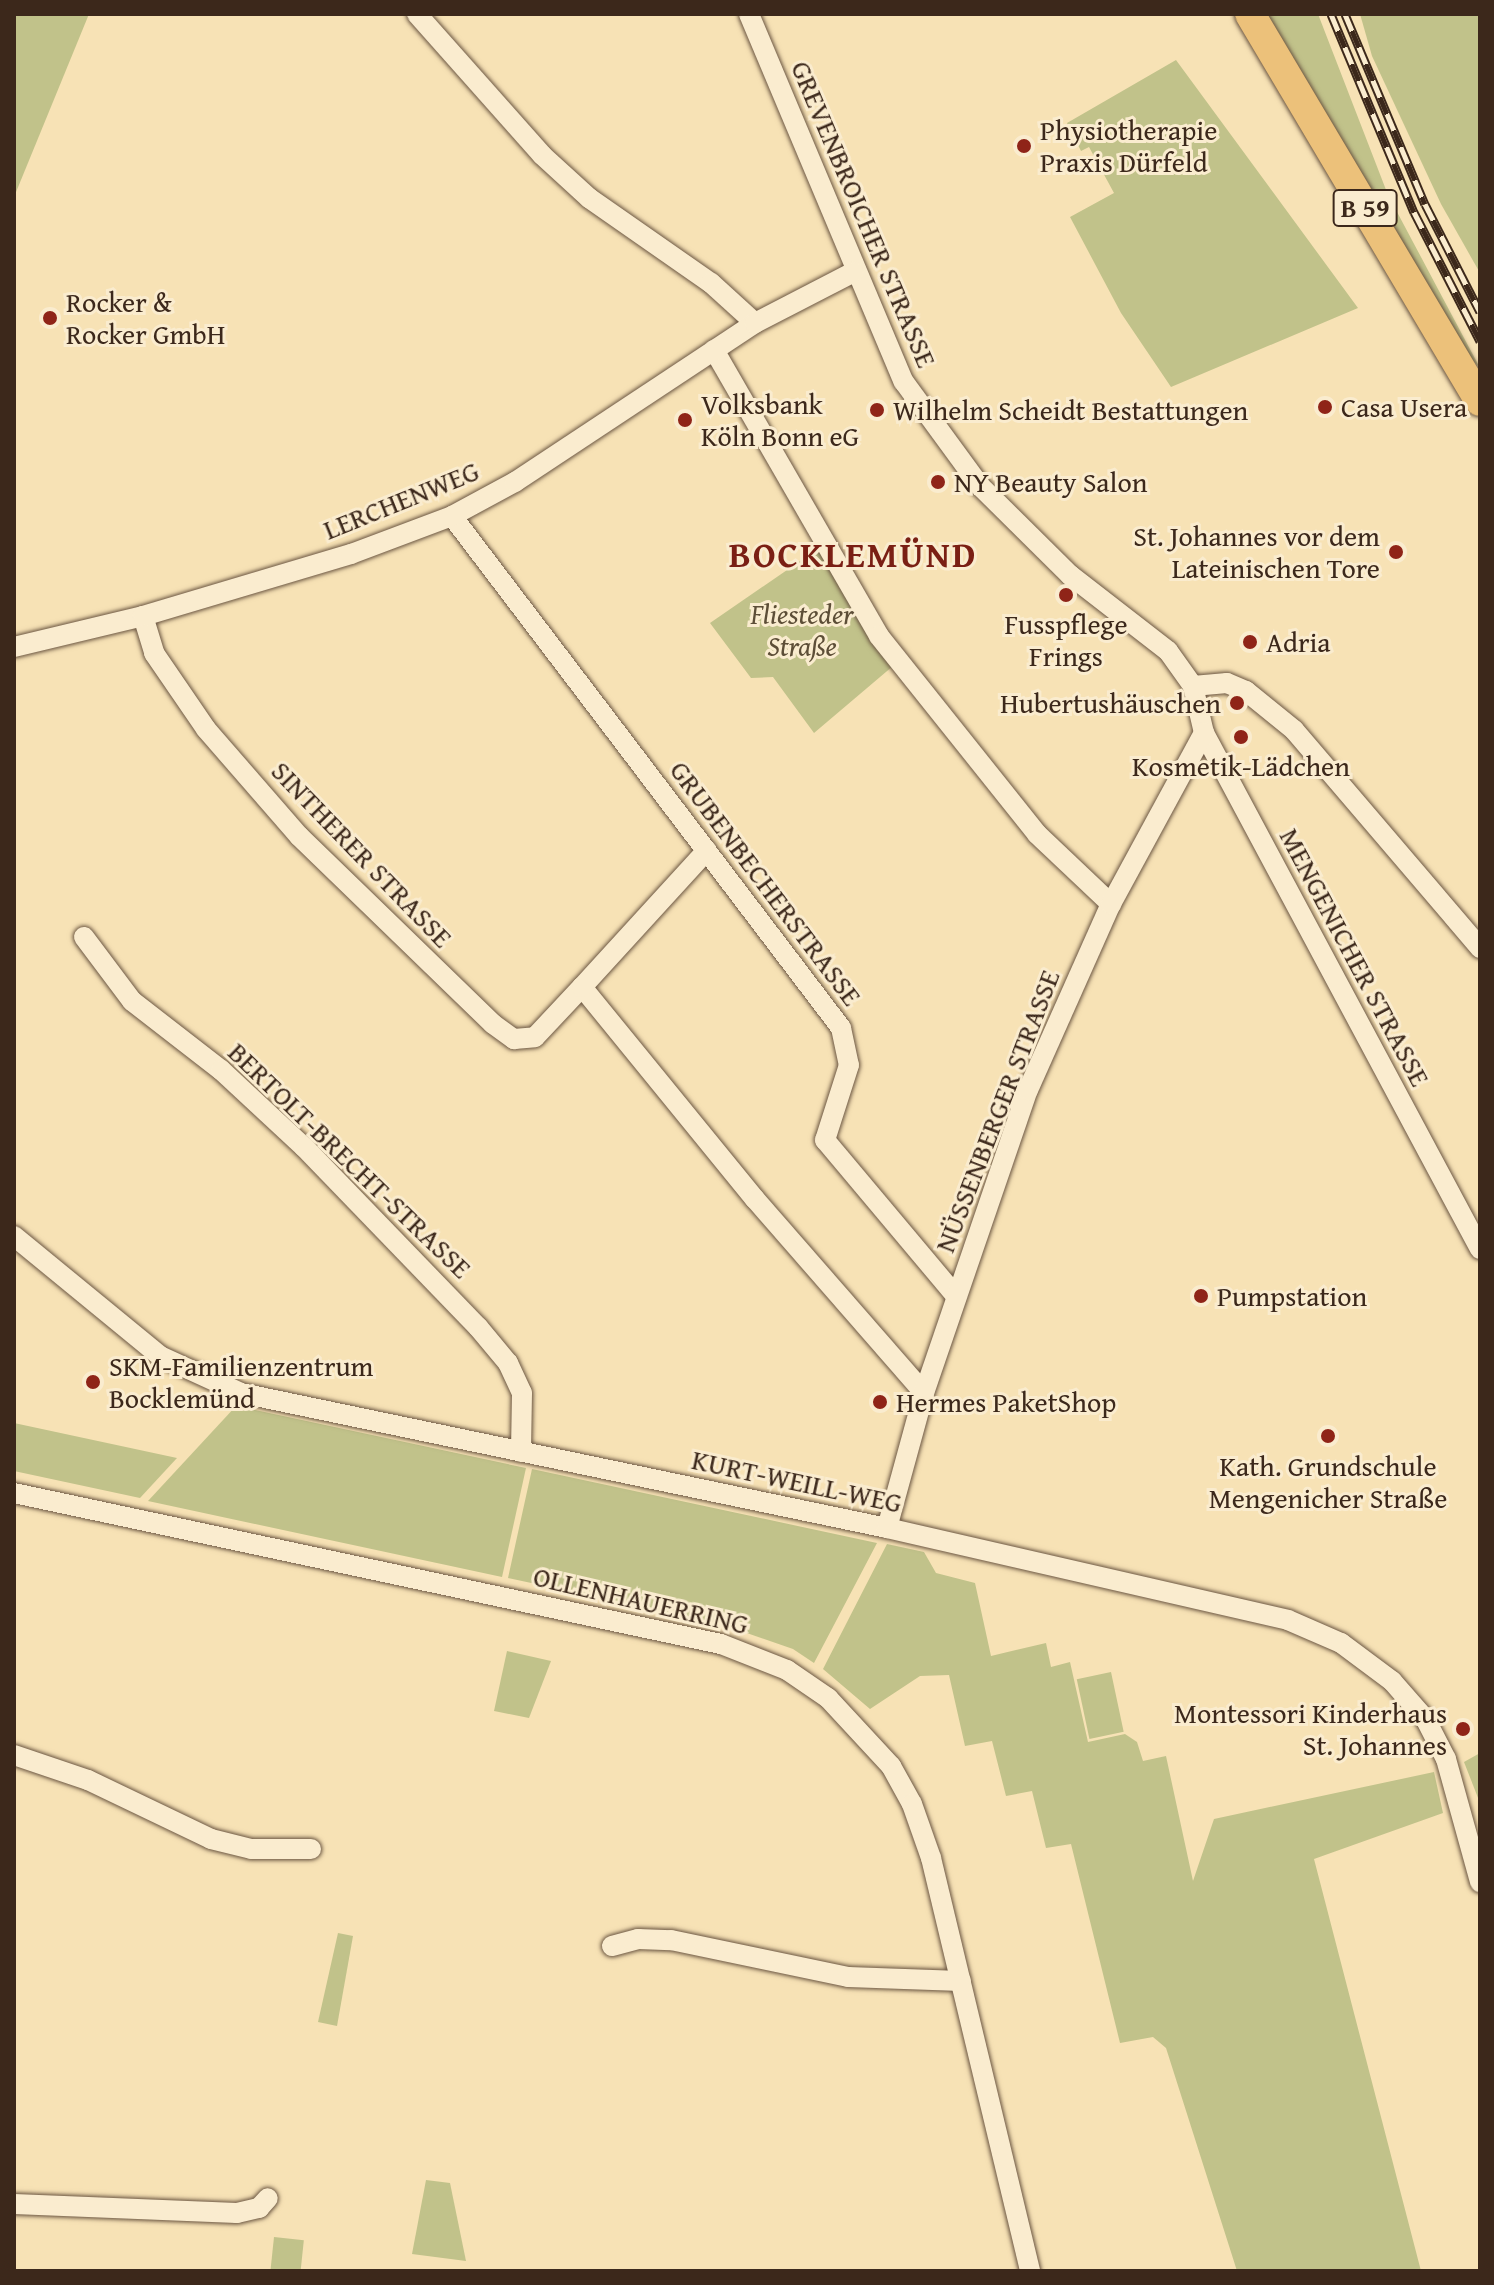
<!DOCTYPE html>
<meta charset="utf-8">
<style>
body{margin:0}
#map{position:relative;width:1494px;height:2285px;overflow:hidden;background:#f7e2b5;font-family:"Gentium Book Plus",serif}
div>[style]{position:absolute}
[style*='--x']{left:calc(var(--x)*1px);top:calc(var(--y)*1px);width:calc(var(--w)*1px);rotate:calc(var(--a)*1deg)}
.green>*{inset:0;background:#c1c28a;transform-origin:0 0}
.roads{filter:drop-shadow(0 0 2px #6b5642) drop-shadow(0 0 2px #6b5642)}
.minor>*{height:20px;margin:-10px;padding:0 10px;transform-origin:10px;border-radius:10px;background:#faeccf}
.primary>*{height:30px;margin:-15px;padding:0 15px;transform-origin:15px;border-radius:15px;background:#ecc17a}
.rail>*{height:9px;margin-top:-4.5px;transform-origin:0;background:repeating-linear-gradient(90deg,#faeccf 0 18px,#3c281b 0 36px);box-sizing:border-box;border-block:2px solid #3c281b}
.dots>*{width:22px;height:22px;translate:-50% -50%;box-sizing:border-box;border:4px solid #faeccf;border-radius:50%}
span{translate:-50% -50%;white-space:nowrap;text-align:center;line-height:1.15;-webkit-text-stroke:6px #faeccf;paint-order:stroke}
.shield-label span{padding:2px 6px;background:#faeccf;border:2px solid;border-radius:6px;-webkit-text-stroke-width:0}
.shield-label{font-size:26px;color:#3c281b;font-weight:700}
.poi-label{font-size:28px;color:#3c281b}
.left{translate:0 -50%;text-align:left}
.right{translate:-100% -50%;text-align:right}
.street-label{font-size:28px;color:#3c281b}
.park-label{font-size:28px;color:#5d4e37;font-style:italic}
.district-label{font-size:36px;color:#7a1f14;font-weight:700;letter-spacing:2px}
.frame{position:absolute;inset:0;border:16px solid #3c281b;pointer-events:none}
</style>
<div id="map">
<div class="green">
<i style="clip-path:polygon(14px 14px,89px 14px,14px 197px)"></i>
<i style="clip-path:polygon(1262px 14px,1318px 14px,1388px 195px,1480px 368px,1457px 343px)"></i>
<i style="clip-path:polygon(1360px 14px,1480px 14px,1480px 273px,1441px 204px,1372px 56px)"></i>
<i style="clip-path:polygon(1176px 60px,1358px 308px,1171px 387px,1121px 313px,1070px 217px,1114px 193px,1089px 147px,1081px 151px,1067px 123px)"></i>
<i style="clip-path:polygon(819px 548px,893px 666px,814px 733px,773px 677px,751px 678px,710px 623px)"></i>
<i style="clip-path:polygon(236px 1406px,526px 1468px,502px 1577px,148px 1501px)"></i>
<i style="clip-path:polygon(14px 1423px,177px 1458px,140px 1498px,14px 1471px)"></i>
<i style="clip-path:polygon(532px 1469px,877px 1543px,814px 1663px,793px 1649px,718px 1623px,508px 1578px)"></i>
<i style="clip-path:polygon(887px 1544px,924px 1552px,936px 1573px,975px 1583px,991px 1656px,1046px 1643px,1051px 1667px,1070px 1662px,1088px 1742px,1125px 1734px,1137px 1742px,1143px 1761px,1166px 1756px,1193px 1881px,1214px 1819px,1434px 1772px,1443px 1813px,1314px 1859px,1421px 2271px,1237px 2271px,1166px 2048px,1153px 2037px,1120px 2043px,1071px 1844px,1046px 1848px,1032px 1791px,1006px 1796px,992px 1741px,965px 1746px,949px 1675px,920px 1676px,870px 1709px,823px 1669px)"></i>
<i style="clip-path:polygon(507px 1651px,551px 1661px,529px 1718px,494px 1711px)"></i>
<i style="left:1111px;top:1672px;width:61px;height:35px;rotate:78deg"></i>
<i style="clip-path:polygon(1480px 1753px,1480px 1803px,1464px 1762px)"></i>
<i style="clip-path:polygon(338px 1933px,353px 1936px,337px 2026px,318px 2022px)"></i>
<i style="clip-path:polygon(426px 2180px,450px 2183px,466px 2261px,412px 2254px)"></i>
<i style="left:274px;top:2237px;width:30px;height:34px;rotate:6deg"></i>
</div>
<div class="roads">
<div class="minor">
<i style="--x:417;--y:14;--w:188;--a:48.4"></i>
<i style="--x:542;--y:155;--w:64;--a:42.5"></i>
<i style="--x:589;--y:198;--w:149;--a:34.9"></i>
<i style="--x:711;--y:283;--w:59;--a:42.3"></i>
<i style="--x:749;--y:14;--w:399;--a:67.2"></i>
<i style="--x:904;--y:382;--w:129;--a:53.8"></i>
<i style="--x:980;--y:486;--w:127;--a:44.7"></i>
<i style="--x:1070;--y:575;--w:124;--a:37.8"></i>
<i style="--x:1168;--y:651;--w:43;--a:54.5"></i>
<i style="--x:1193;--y:686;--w:48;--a:76.8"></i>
<i style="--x:1204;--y:733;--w:585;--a:61.86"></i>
<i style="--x:714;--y:350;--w:330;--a:60"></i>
<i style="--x:879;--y:636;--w:253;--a:51.4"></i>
<i style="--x:1037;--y:834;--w:102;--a:43.4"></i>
<i style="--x:452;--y:516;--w:643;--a:52.77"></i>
<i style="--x:841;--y:1028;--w:38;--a:78"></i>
<i style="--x:849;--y:1065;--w:79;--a:107.7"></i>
<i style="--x:825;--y:1140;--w:204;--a:50"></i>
<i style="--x:143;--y:616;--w:39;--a:73"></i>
<i style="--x:154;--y:653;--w:92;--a:55.6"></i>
<i style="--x:206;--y:729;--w:142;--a:49"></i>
<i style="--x:299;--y:836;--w:270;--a:44.1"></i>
<i style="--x:493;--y:1024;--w:26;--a:36"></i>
<i style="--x:514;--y:1039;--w:21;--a:-5"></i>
<i style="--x:535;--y:1037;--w:69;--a:-46.8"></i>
<i style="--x:582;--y:987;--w:274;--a:50.8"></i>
<i style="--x:755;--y:1199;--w:257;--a:48.9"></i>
<i style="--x:14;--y:647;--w:133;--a:-13.5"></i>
<i style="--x:143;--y:616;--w:217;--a:-16.6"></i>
<i style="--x:351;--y:554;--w:108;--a:-20.6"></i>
<i style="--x:452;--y:516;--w:72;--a:-28.4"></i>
<i style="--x:515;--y:482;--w:288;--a:-33.5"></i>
<i style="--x:755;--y:323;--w:111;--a:-27.3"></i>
<i style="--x:1193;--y:686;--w:34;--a:-5"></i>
<i style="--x:1227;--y:683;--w:21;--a:23"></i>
<i style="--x:1246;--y:691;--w:62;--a:39.1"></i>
<i style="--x:1294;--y:730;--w:287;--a:49.5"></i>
<i style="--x:84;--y:937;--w:80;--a:53.1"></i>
<i style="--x:132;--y:1001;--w:113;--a:37.8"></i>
<i style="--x:221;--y:1070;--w:113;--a:42.9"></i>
<i style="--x:304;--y:1147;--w:250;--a:46"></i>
<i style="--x:478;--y:1327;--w:47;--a:50.2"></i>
<i style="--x:508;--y:1363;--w:33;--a:65"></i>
<i style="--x:522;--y:1393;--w:59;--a:91"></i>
<i style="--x:582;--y:987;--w:185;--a:-47.6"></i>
<i style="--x:14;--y:1236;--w:189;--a:39.4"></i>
<i style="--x:160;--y:1356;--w:89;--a:24.6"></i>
<i style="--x:241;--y:1393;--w:660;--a:11.8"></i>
<i style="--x:887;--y:1528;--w:411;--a:12.9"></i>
<i style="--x:1288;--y:1620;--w:58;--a:23.5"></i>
<i style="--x:1341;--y:1643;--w:64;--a:36.7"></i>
<i style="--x:1392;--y:1681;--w:52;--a:48.9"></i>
<i style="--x:1426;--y:1720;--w:44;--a:62.9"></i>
<i style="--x:1446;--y:1759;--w:128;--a:74.5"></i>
<i style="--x:14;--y:1493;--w:723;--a:12.06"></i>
<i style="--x:721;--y:1644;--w:71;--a:21.5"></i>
<i style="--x:787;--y:1670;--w:50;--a:34.3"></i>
<i style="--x:828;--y:1698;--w:93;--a:47.2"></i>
<i style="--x:891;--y:1766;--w:43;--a:61.1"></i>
<i style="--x:912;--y:1804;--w:57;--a:70.6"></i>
<i style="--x:931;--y:1858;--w:425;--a:76.5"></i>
<i style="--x:887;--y:1528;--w:140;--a:-74.7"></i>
<i style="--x:924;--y:1393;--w:320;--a:-71.1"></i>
<i style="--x:1028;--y:1090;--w:204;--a:-66"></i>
<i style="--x:1111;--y:904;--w:195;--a:-61.5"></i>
<i style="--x:14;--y:1755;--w:78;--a:18.7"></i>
<i style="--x:88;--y:1780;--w:136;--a:25.6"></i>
<i style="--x:211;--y:1839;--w:41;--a:14"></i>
<i style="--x:251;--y:1849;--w:60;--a:0"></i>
<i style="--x:612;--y:1946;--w:27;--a:-15"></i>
<i style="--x:638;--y:1939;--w:33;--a:2"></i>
<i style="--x:671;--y:1940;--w:181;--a:11.8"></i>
<i style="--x:848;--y:1977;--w:113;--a:2"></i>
<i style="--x:14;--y:2204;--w:223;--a:2.3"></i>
<i style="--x:237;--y:2213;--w:23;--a:-13"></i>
<i style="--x:259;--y:2208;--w:13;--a:-48"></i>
</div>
<div class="primary">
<i style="--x:1250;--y:14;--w:450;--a:59.3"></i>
</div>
</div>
<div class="rail">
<i style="--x:1331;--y:14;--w:215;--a:67.3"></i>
<i style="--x:1414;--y:212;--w:145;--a:62.9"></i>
<i style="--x:1345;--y:14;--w:206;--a:67.2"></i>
<i style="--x:1425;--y:204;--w:121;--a:63"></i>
</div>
<div class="dots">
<i style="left:1024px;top:146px;background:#8f2418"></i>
<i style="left:50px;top:318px;background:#8f2418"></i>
<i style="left:1325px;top:407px;background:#8f2418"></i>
<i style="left:877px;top:410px;background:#8f2418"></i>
<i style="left:685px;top:420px;background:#8f2418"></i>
<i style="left:938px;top:482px;background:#8f2418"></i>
<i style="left:1396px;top:552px;background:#8f2418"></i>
<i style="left:1066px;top:595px;background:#8f2418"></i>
<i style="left:1250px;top:642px;background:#8f2418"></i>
<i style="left:1237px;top:703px;background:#8f2418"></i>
<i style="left:1241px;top:737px;background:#8f2418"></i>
<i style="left:1201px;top:1296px;background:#8f2418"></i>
<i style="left:93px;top:1382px;background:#8f2418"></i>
<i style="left:880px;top:1402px;background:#8f2418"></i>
<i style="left:1328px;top:1436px;background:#8f2418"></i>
<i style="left:1463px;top:1729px;background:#8f2418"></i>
</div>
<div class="shield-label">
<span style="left:1365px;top:208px">B 59</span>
</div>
<div class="poi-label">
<span class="left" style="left:1040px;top:146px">Physiotherapie<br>Praxis Dürfeld</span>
<span class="left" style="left:66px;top:318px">Rocker &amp;<br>Rocker GmbH</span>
<span class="left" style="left:701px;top:420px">Volksbank<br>Köln Bonn eG</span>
<span class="left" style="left:1341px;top:407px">Casa Usera</span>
<span class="left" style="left:893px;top:410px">Wilhelm Scheidt Bestattungen</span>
<span class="left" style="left:954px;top:482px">NY Beauty Salon</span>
<span class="right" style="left:1380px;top:552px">St. Johannes vor dem<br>Lateinischen Tore</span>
<span style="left:1066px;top:640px">Fusspflege<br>Frings</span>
<span class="left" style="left:1266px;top:642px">Adria</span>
<span class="right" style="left:1221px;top:703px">Hubertushäuschen</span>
<span style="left:1241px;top:766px">Kosmetik-Lädchen</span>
<span class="left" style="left:1217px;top:1296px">Pumpstation</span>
<span class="left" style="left:109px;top:1382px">SKM-Familienzentrum<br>Bocklemünd</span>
<span class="left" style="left:896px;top:1402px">Hermes PaketShop</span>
<span style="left:1328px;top:1482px">Kath. Grundschule<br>Mengenicher Straße</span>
<span class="right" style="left:1447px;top:1729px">Montessori Kinderhaus<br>St. Johannes</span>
</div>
<div class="street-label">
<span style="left:864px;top:214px;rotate:67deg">GREVENBROICHER STRASSE</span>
<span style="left:401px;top:500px;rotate:-22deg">LERCHENWEG</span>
<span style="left:362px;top:854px;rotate:46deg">SINTHERER STRASSE</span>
<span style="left:766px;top:883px;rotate:53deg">GRUBENBECHERSTRASSE</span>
<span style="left:1355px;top:957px;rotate:62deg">MENGENICHER STRASSE</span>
<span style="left:997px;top:1111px;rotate:-69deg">NÜSSENBERGER STRASSE</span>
<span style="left:350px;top:1160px;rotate:44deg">BERTOLT-BRECHT-STRASSE</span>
<span style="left:797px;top:1481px;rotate:12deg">KURT-WEILL-WEG</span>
<span style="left:641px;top:1600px;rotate:13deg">OLLENHAUERRING</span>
</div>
<div class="park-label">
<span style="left:802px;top:630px">Fliesteder<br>Straße</span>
</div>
<div class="district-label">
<span style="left:853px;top:554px">BOCKLEMÜND</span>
</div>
<div class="frame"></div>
</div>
